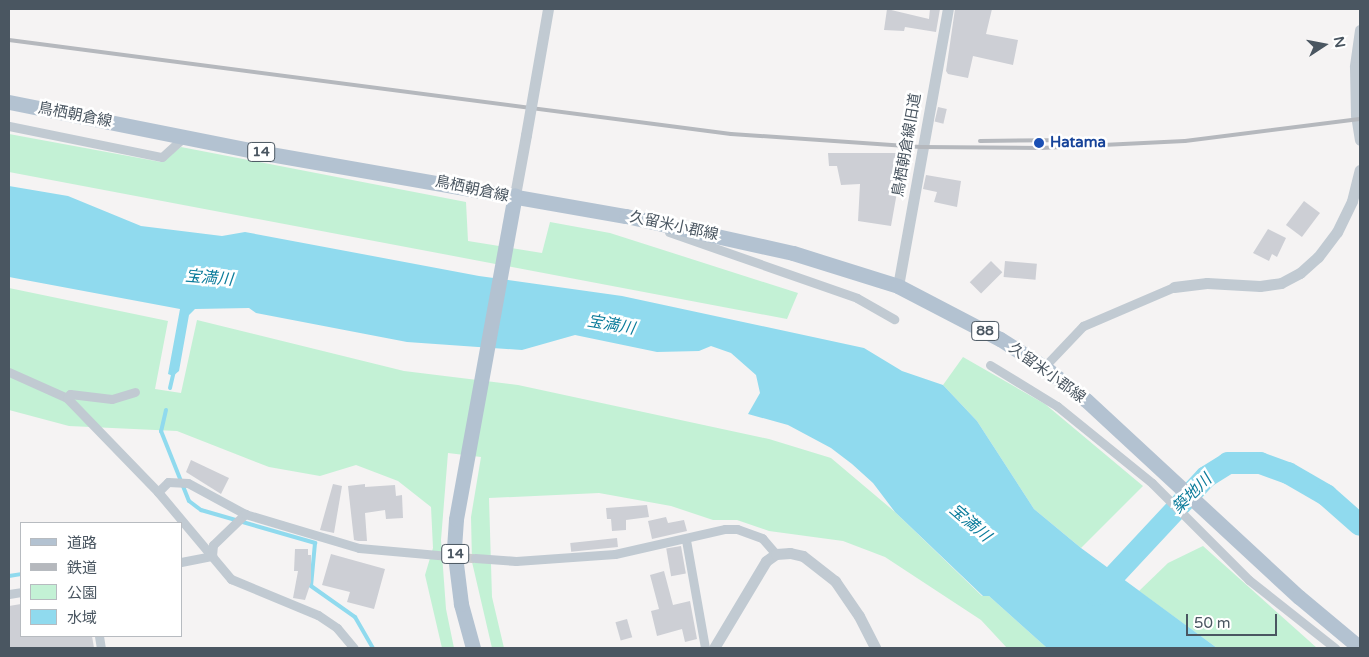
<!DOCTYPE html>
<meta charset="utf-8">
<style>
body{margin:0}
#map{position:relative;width:1369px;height:657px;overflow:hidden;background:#f5f3f3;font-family:"Varela Round","Noto Sans JP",sans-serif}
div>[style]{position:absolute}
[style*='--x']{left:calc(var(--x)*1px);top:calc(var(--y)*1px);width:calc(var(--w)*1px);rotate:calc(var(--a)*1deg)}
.green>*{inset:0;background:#c3f1d5}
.water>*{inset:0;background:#90daee}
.stream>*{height:4px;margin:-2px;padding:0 2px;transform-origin:2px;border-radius:2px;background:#90daee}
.river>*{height:22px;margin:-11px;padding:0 11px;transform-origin:11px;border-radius:11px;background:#90daee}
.building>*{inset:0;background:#cdcfd5;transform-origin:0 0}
.minor-tunnel>*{height:9px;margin-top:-4.5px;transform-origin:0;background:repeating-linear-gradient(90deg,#caccce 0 9px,transparent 0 13.5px)}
.minor>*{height:9px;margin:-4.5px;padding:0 4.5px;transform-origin:4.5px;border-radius:4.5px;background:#c1cad2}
.tertiary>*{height:11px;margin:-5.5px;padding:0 5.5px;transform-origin:5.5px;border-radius:5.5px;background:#c1cad2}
.primary>*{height:15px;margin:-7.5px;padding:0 7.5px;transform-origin:7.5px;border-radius:7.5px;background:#b3c2d1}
.rail>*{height:4px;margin:-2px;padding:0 2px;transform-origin:2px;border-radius:2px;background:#b5b8bd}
.tertiary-bridge>*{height:11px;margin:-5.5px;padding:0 5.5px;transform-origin:5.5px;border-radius:5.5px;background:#c1cad2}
.dots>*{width:14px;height:14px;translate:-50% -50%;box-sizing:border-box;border:2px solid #fff;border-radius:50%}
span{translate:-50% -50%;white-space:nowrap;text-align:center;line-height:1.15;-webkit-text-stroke:5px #fff;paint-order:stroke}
.shield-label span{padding:1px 4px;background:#fff;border:1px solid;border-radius:4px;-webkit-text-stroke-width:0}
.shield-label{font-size:14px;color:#4a5661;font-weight:700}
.street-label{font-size:15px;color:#4a5661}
.transit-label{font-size:15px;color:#164399;font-weight:700}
.left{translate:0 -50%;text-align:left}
.water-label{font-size:16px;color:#0c7c9b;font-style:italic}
.frame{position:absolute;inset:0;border:10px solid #4a5661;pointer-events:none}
.legend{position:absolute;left:20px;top:522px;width:162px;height:115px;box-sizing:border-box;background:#fff;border:1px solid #b7bbc0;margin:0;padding:6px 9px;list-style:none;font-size:15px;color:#4a5661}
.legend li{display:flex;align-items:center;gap:10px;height:25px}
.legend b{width:25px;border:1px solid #b7bbc0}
.north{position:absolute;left:1299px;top:20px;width:50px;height:50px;-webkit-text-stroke:4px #fff;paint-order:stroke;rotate:79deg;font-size:14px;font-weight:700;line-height:20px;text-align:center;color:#4a5661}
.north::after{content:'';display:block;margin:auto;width:18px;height:22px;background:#4a5661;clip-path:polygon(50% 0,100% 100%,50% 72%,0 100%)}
.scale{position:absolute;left:1186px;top:614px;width:91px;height:22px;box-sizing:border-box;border:2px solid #4a5661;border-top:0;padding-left:6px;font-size:15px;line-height:18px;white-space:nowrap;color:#4a5661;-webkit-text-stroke:4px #fff;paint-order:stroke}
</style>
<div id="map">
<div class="green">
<i style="clip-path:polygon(9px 134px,161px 162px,181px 147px,466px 202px,468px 241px,542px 253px,550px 222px,610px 233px,798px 293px,787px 319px,9px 172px)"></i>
<i style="clip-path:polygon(9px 288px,168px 321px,155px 389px,181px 393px,197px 320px,404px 371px,518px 385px,769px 439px,831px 458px,895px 512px,982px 596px,989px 596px,1047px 648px,1007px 648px,981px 620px,885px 557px,843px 541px,769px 531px,737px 520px,713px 520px,671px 506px,599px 493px,489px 498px,492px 597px,504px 648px,492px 648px,472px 562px,471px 517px,481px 457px,448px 453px,441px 540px,446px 609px,454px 648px,442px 648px,425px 575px,433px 548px,431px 507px,398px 481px,356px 465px,320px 476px,269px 467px,177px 431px,69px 426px,9px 410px)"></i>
<i style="clip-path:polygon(963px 357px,1045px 404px,1143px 486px,1081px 548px,1034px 509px,977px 421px,943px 385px)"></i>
<i style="clip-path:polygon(1203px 546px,1317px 648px,1217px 648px,1139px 591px,1168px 563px)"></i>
</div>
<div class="water">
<i style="clip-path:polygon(9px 186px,68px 196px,141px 226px,222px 236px,245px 232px,479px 276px,622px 296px,864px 348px,902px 371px,943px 385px,977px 421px,1034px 509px,1081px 548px,1217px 648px,1047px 648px,989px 596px,983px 596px,895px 512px,873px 483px,852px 464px,831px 448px,788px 425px,748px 414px,760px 393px,756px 375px,731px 353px,711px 346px,699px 351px,657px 352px,575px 335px,522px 350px,407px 342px,256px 313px,249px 308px,195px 309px,189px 315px,179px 371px,173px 376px,168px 374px,180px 309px,9px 277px)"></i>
</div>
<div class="stream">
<i style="--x:170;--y:388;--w:17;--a:-77"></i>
<i style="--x:166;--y:410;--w:22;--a:103"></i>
<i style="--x:161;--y:431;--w:75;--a:68.2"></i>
<i style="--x:189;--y:501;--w:15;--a:37"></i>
<i style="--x:201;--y:510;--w:119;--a:16.1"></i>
<i style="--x:315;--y:543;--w:43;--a:95.3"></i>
<i style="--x:311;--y:586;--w:54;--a:35.2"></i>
<i style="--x:355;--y:617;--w:36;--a:60"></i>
<i style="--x:9;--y:576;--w:12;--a:-9"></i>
</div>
<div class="river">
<i style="--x:1096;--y:595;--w:161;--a:-47"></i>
<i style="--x:1206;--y:477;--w:26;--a:-32"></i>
<i style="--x:1228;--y:463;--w:32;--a:0"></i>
<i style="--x:1260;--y:463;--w:30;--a:20"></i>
<i style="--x:1288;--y:473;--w:44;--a:30.1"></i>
<i style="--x:1326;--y:495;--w:45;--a:41.4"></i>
</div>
<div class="building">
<i style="clip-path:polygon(887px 9px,929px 19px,930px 9px,940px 9px,936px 32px,905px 27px,904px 31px,884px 30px)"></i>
<i style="clip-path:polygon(955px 9px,992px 9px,986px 34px,1018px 40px,1013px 65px,973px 56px,968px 78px,948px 74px,946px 71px)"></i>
<i style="left:938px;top:107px;width:9px;height:15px;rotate:13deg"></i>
<i style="clip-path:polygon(828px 153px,904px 153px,891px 226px,858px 221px,860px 184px,841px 185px,837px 166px,829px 166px)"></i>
<i style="clip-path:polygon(926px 175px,961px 181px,957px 207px,934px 202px,937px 192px,923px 189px)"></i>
<i style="left:1304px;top:201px;width:20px;height:30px;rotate:37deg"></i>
<i style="clip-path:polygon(1268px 229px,1286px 238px,1277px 257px,1272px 254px,1269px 261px,1253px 253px)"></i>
<i style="left:991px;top:261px;width:16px;height:30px;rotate:45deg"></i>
<i style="left:1005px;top:261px;width:32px;height:16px;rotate:5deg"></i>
<i style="clip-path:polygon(191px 460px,229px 478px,221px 494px,186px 472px)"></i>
<i style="clip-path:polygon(333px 484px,342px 486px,334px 533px,320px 530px)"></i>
<i style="clip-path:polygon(365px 484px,365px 487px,395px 485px,396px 496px,402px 495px,403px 518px,386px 519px,385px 510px,365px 513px,367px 541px,358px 541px,354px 540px,348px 486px)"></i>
<i style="clip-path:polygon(647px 505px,649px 517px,626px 520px,626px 530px,612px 531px,611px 519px,607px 519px,606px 508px)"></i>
<i style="clip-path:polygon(666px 517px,668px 523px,684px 520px,687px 531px,652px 539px,648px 521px)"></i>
<i style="left:617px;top:538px;width:9px;height:47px;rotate:84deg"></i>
<i style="left:681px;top:546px;width:28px;height:15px;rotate:80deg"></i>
<i style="clip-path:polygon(295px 549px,308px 549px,308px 555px,311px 555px,311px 582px,305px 600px,293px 598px,298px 571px,294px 571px)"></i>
<i style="clip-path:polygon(331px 554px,385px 569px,374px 609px,347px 602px,350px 592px,322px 585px)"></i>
<i style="clip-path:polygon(664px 571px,673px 605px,690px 601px,697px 639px,685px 642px,682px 629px,657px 636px,651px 611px,659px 609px,650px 575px)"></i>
<i style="clip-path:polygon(21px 604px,21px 636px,92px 636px,94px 648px,9px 648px,9px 606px)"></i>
<i style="left:627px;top:619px;width:19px;height:12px;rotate:74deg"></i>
</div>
<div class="minor-tunnel">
<i style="--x:438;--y:555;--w:37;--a:5"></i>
</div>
<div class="minor">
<i style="--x:9;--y:126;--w:156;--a:11.5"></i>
<i style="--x:162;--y:157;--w:30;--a:-42"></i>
<i style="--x:669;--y:232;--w:199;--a:19.3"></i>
<i style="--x:857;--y:298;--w:43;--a:29.6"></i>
<i style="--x:990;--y:365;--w:79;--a:31.5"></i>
<i style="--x:1057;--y:406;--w:122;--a:39"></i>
<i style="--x:1152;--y:483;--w:137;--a:45"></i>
<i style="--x:1249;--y:580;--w:110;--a:38.3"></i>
<i style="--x:1044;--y:367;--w:57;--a:-46.4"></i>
<i style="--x:1083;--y:326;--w:99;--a:-23.2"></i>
<i style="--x:9;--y:372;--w:64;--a:24.1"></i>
<i style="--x:67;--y:398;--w:131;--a:45.9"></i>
<i style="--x:158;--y:492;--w:114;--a:50"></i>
<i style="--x:231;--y:579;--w:94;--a:22.5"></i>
<i style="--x:318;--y:615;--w:23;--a:34"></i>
<i style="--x:337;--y:628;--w:26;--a:50"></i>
<i style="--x:67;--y:398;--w:5;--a:-53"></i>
<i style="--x:70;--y:394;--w:42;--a:6.8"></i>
<i style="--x:112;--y:399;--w:24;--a:-17"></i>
<i style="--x:158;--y:492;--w:14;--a:-45"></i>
<i style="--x:168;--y:482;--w:20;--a:3"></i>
<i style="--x:188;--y:483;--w:65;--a:28.5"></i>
<i style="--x:686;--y:540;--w:110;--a:80"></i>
<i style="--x:212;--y:556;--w:11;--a:-85"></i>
<i style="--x:213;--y:545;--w:45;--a:-44.1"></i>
<i style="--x:245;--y:514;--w:119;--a:16.6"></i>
<i style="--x:359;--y:548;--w:79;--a:5.1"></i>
<i style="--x:475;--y:558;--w:41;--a:4.2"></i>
<i style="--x:516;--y:561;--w:99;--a:-4"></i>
<i style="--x:615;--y:554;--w:113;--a:-12.8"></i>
<i style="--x:725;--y:529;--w:12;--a:0"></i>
<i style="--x:737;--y:529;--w:27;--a:20"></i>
<i style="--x:762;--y:538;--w:21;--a:49"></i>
<i style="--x:181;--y:562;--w:32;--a:-11"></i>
<i style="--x:9;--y:594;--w:12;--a:-9"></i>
<i style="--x:99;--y:636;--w:12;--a:81"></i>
</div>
<div class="tertiary">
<i style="--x:1360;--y:30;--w:37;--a:98"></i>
<i style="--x:1355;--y:67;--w:48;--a:88.8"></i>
<i style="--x:1356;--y:115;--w:25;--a:81"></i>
<i style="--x:515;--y:195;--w:61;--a:-79.6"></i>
<i style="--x:898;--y:286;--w:281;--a:-79.8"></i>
<i style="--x:1174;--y:287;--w:33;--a:-7"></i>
<i style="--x:1207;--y:283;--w:53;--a:3.2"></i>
<i style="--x:1260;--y:286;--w:21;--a:-8"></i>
<i style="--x:1281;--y:283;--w:21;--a:-28"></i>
<i style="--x:1300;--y:273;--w:24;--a:-42"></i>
<i style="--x:1318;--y:257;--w:31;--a:-53"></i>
<i style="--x:1337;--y:232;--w:34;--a:-64"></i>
<i style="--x:1352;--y:201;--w:32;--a:-76"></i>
<i style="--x:714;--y:648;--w:101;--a:-59.1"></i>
<i style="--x:766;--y:561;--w:12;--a:-35"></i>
<i style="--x:776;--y:554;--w:14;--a:-4"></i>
<i style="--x:790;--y:553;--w:13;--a:13"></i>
<i style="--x:803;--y:556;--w:41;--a:38"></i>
<i style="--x:835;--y:581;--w:42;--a:55.6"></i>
<i style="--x:859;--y:616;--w:36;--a:63"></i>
</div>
<div class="primary">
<i style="--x:9;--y:102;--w:266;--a:11.3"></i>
<i style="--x:270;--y:154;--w:361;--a:9.9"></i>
<i style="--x:626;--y:216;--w:171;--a:12.5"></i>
<i style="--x:793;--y:253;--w:110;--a:17.4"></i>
<i style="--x:898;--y:286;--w:115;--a:27.5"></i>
<i style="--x:1000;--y:339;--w:52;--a:32.5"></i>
<i style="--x:1044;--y:367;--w:53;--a:38.2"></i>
<i style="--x:1086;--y:400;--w:290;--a:42.8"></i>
<i style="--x:1299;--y:597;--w:80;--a:39.9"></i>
<i style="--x:473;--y:648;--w:46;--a:-105.3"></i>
<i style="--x:461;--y:604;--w:56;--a:-97.1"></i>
<i style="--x:454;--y:548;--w:29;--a:-86"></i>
<i style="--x:456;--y:519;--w:329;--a:-79.7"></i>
</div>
<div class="rail">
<i style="--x:9;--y:40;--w:728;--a:7.42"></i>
<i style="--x:731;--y:134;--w:190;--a:3.9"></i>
<i style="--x:921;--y:147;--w:120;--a:0.5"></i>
<i style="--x:1041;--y:148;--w:144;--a:-2.8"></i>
<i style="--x:1185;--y:141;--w:176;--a:-7.2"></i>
<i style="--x:980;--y:141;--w:102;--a:-0.6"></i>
</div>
<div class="tertiary-bridge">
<i style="--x:526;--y:135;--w:128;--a:-80.1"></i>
</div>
<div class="dots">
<i style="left:1039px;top:143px;background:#1a4fb4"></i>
</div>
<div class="shield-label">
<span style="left:261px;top:152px">14</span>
<span style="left:985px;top:331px">88</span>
<span style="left:455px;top:554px">14</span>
</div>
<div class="street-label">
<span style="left:75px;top:115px;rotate:11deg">鳥栖朝倉線</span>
<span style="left:907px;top:145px;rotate:-80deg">鳥栖朝倉線旧道</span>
<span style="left:472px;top:189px;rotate:12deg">鳥栖朝倉線</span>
<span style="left:674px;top:226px;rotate:12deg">久留米小郡線</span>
<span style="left:1047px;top:373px;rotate:36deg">久留米小郡線</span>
</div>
<div class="transit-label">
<span class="left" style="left:1050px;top:143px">Hatama</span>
</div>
<div class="water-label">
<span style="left:209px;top:278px;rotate:5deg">宝満川</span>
<span style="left:611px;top:325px;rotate:10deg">宝満川</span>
<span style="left:1192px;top:494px;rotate:-45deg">築地川</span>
<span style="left:970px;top:523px;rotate:41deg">宝満川</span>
</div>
<div class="frame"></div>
<ul class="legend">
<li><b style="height:6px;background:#b3c2d1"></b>道路</li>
<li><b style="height:6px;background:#b5b8bd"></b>鉄道</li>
<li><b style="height:14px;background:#c3f1d5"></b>公園</li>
<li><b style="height:14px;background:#90daee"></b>水域</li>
</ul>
<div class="north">N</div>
<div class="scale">50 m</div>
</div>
